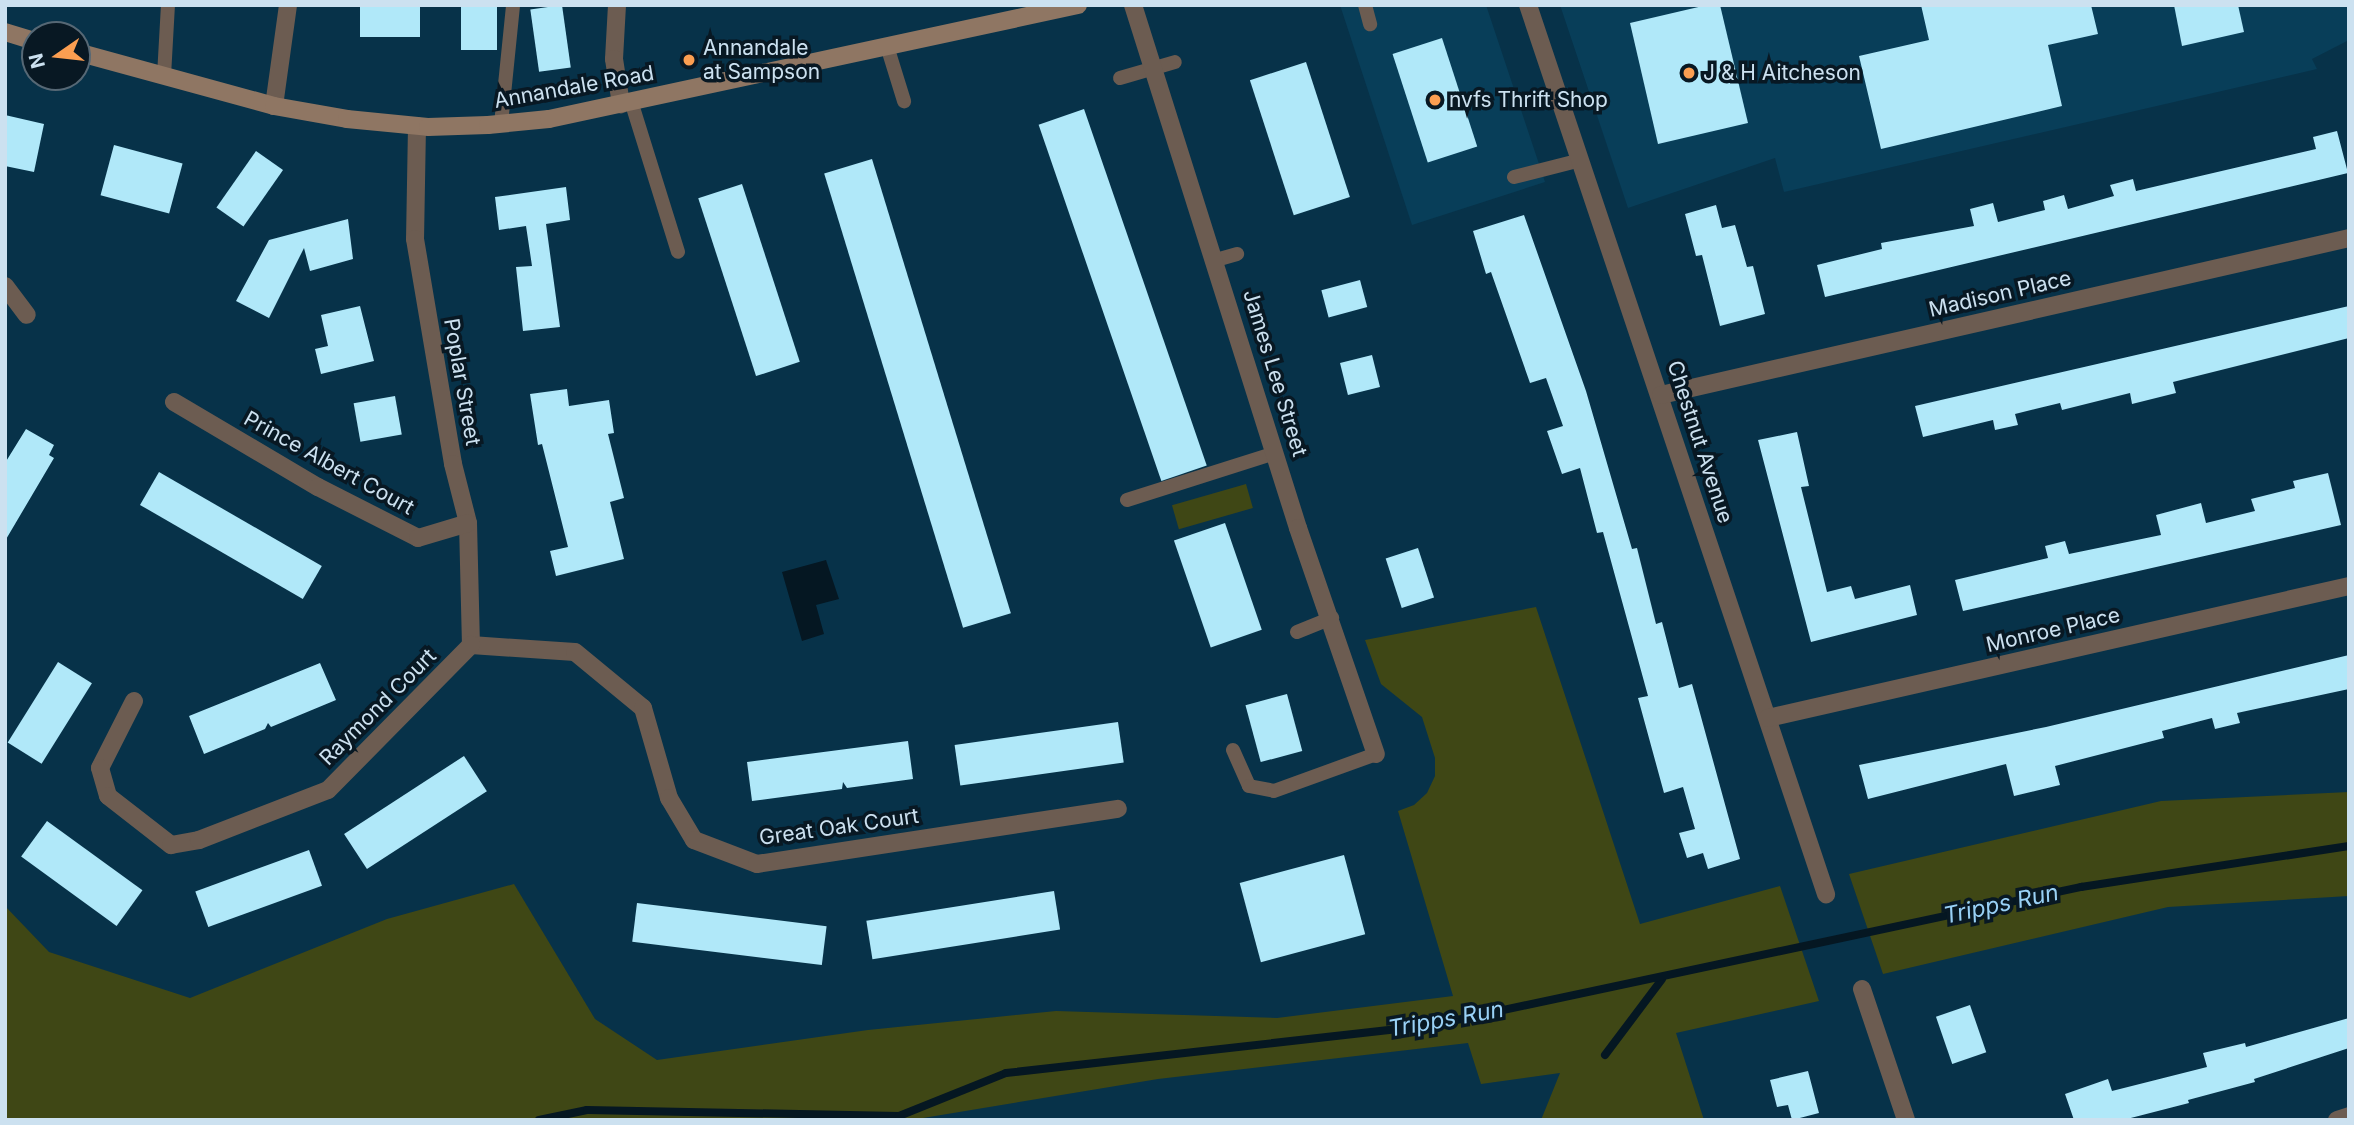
<!DOCTYPE html>
<style>
body{margin:0}
#map{position:relative;width:2354px;height:1125px;overflow:hidden;background:#073249;font-family:Inter,sans-serif}
div>[style]{position:absolute}
[style*='--x']{left:calc(var(--x)*1px);top:calc(var(--y)*1px);width:calc(var(--w)*1px);rotate:calc(var(--a)*1deg)}
.built>*{inset:0;background:#083e59}
.green>*{inset:0;background:#3f4715;transform-origin:0 0}
.water>*{inset:0;background:#051722}
.stream>*{height:8px;margin:-4px;padding:0 4px;transform-origin:4px;border-radius:4px;background:#051722}
.building>*{inset:0;background:#b0e8f9;transform-origin:0 0}
.service>*{height:14px;margin:-7px;padding:0 7px;transform-origin:7px;border-radius:7px;background:#6c5c51}
.minor>*{height:18px;margin:-9px;padding:0 9px;transform-origin:9px;border-radius:9px;background:#6c5c51}
.secondary>*{height:18px;margin:-9px;padding:0 9px;transform-origin:9px;border-radius:9px;background:#8f7663}
.dots>*{width:19px;height:19px;translate:-50% -50%;box-sizing:border-box;border:4px solid #081823;border-radius:50%}
span{translate:-50% -50%;white-space:nowrap;text-align:center;line-height:1.15;-webkit-text-stroke:7px #081823;paint-order:stroke}
.poi-label{font-size:21px;color:#cce1f0}
.left{translate:0 -50%;text-align:left}
.street-label{font-size:21px;color:#cce1f0}
.water-label{font-size:23px;color:#99d1f6;font-style:italic}
.frame{position:absolute;inset:0;border:7px solid #cce1f0;pointer-events:none}
.north{position:absolute;left:21px;top:21px;width:70px;height:70px;box-sizing:border-box;background:#081823;border:2px solid #566875;border-radius:50%;rotate:256deg;font-size:19px;font-weight:700;line-height:28px;text-align:center;color:#cce1f0}
.north::after{content:'';display:block;margin:auto;width:24px;height:32px;background:#fb9e51;clip-path:polygon(50% 0,100% 100%,50% 72%,0 100%)}
</style>
<div id="map">
<div class="built">
<i style="clip-path:polygon(1340px 5px,1486px 5px,1545px 182px,1412px 225px)"></i>
<i style="clip-path:polygon(1560px 5px,2349px 5px,2349px 40px,2312px 59px,2317px 69px,1784px 192px,1775px 158px,1628px 208px)"></i>
</div>
<div class="green">
<i style="left:1246px;top:484px;width:25px;height:77px;rotate:74deg"></i>
<i style="clip-path:polygon(1536px 607px,1640px 924px,1780px 886px,1819px 1001px,1676px 1033px,1704px 1120px,1541px 1120px,1560px 1073px,1481px 1084px,1468px 1043px,1158px 1079px,911px 1120px,5px 1120px,5px 906px,49px 952px,190px 998px,387px 919px,514px 884px,595px 1019px,657px 1060px,868px 1030px,1056px 1011px,1277px 1018px,1453px 996px,1398px 811px,1414px 805px,1427px 793px,1435px 776px,1435px 758px,1422px 717px,1381px 684px,1365px 640px)"></i>
<i style="clip-path:polygon(2349px 792px,2349px 896px,2168px 907px,1883px 974px,1849px 874px,2161px 801px)"></i>
</div>
<div class="water">
<i style="clip-path:polygon(826px 560px,839px 599px,816px 605px,824px 634px,802px 641px,782px 572px)"></i>
</div>
<div class="stream">
<i style="--x:1605;--y:1055;--w:95;--a:-53.1"></i>
<i style="--x:539;--y:1120;--w:49;--a:-11.8"></i>
<i style="--x:587;--y:1110;--w:312;--a:1.1"></i>
<i style="--x:899;--y:1116;--w:115;--a:-21.9"></i>
<i style="--x:1006;--y:1073;--w:430;--a:-6.4"></i>
<i style="--x:1433;--y:1025;--w:663;--a:-12.02"></i>
<i style="--x:2081;--y:887;--w:271;--a:-8.7"></i>
</div>
<div class="building">
<i style="left:360px;top:5px;width:60px;height:32px"></i>
<i style="left:461px;top:5px;width:36px;height:45px"></i>
<i style="left:562px;top:5px;width:63px;height:32px;rotate:82deg"></i>
<i style="clip-path:polygon(1707px 5px,1720px 5px,1748px 123px,1658px 144px,1630px 23px)"></i>
<i style="clip-path:polygon(1921px 5px,2091px 5px,2098px 34px,2048px 45px,2062px 106px,1881px 149px,1859px 56px,1929px 40px)"></i>
<i style="clip-path:polygon(2174px 5px,2238px 5px,2244px 32px,2182px 46px)"></i>
<i style="left:1442px;top:38px;width:114px;height:52px;rotate:72deg"></i>
<i style="left:1306px;top:62px;width:142px;height:59px;rotate:72deg"></i>
<i style="left:1084px;top:109px;width:377px;height:48px;rotate:71deg"></i>
<i style="clip-path:polygon(5px 115px,44px 124px,34px 172px,5px 166px)"></i>
<i style="clip-path:polygon(2337px 131px,2348px 173px,1825px 297px,1817px 265px,1882px 249px,1881px 243px,1974px 226px,1970px 209px,1993px 203px,1998px 222px,2045px 210px,2043px 201px,2064px 195px,2068px 209px,2114px 196px,2110px 185px,2133px 179px,2136px 191px,2316px 149px,2313px 137px)"></i>
<i style="left:114px;top:145px;width:71px;height:52px;rotate:15deg"></i>
<i style="left:256px;top:151px;width:33px;height:69px;rotate:35deg"></i>
<i style="left:872px;top:159px;width:475px;height:50px;rotate:73deg"></i>
<i style="left:742px;top:184px;width:187px;height:46px;rotate:72deg"></i>
<i style="clip-path:polygon(566px 187px,570px 220px,546px 224px,560px 327px,523px 331px,516px 267px,532px 266px,526px 226px,499px 230px,495px 197px)"></i>
<i style="clip-path:polygon(1716px 205px,1722px 228px,1735px 225px,1747px 267px,1753px 266px,1765px 314px,1720px 326px,1702px 255px,1696px 256px,1685px 214px)"></i>
<i style="clip-path:polygon(1524px 215px,1586px 391px,1632px 549px,1637px 548px,1656px 624px,1662px 622px,1679px 688px,1692px 684px,1740px 859px,1708px 869px,1703px 853px,1687px 858px,1679px 833px,1695px 829px,1683px 787px,1664px 793px,1638px 698px,1648px 696px,1603px 532px,1597px 533px,1580px 468px,1562px 474px,1547px 431px,1563px 426px,1546px 378px,1530px 383px,1491px 272px,1486px 274px,1473px 231px)"></i>
<i style="clip-path:polygon(348px 219px,353px 259px,310px 271px,304px 248px,269px 318px,236px 301px,269px 240px)"></i>
<i style="left:1360px;top:280px;width:28px;height:40px;rotate:75deg"></i>
<i style="clip-path:polygon(360px 306px,374px 361px,321px 374px,315px 349px,328px 346px,321px 315px)"></i>
<i style="clip-path:polygon(2349px 306px,2349px 338px,2173px 382px,2176px 393px,2132px 404px,2130px 393px,2062px 410px,2060px 403px,2015px 414px,2018px 425px,1995px 430px,1993px 420px,1923px 437px,1915px 406px)"></i>
<i style="left:1372px;top:355px;width:33px;height:33px;rotate:76deg"></i>
<i style="clip-path:polygon(567px 389px,569px 406px,609px 400px,614px 433px,608px 434px,624px 498px,610px 502px,624px 559px,556px 576px,550px 551px,568px 547px,542px 444px,538px 445px,530px 394px)"></i>
<i style="left:395px;top:396px;width:39px;height:42px;rotate:80deg"></i>
<i style="clip-path:polygon(26px 429px,54px 445px,49px 455px,54px 458px,5px 541px,5px 463px)"></i>
<i style="clip-path:polygon(1797px 432px,1809px 486px,1801px 487px,1827px 592px,1851px 586px,1855px 599px,1910px 585px,1917px 615px,1811px 642px,1758px 440px)"></i>
<i style="left:159px;top:472px;width:188px;height:38px;rotate:30deg"></i>
<i style="clip-path:polygon(2328px 473px,2341px 525px,1963px 611px,1955px 580px,2048px 558px,2045px 546px,2065px 541px,2069px 554px,2161px 535px,2156px 515px,2201px 503px,2206px 523px,2255px 511px,2251px 499px,2295px 488px,2293px 481px)"></i>
<i style="left:1225px;top:523px;width:113px;height:54px;rotate:71deg"></i>
<i style="left:1418px;top:548px;width:52px;height:34px;rotate:72deg"></i>
<i style="clip-path:polygon(2349px 655px,2349px 689px,2237px 713px,2240px 723px,2215px 729px,2212px 718px,2162px 731px,2164px 738px,2055px 766px,2060px 785px,2014px 796px,2006px 764px,1868px 799px,1859px 765px,2046px 727px)"></i>
<i style="left:58px;top:662px;width:40px;height:95px;rotate:32deg"></i>
<i style="clip-path:polygon(320px 663px,336px 700px,271px 727px,268px 723px,265px 729px,204px 754px,189px 716px)"></i>
<i style="left:1287px;top:694px;width:59px;height:43px;rotate:75deg"></i>
<i style="left:1118px;top:722px;width:41px;height:165px;rotate:82deg"></i>
<i style="clip-path:polygon(908px 741px,913px 779px,847px 788px,843px 782px,842px 789px,752px 801px,747px 762px)"></i>
<i style="left:464px;top:756px;width:42px;height:143px;rotate:57deg"></i>
<i style="left:47px;top:821px;width:118px;height:44px;rotate:36deg"></i>
<i style="left:309px;top:850px;width:38px;height:121px;rotate:70deg"></i>
<i style="left:1344px;top:855px;width:82px;height:108px;rotate:75deg"></i>
<i style="left:1054px;top:891px;width:39px;height:190px;rotate:81deg"></i>
<i style="left:637px;top:903px;width:191px;height:39px;rotate:7deg"></i>
<i style="left:1970px;top:1005px;width:50px;height:36px;rotate:71deg"></i>
<i style="clip-path:polygon(2349px 1018px,2349px 1048px,2254px 1079px,2255px 1082px,2188px 1100px,2189px 1103px,2123px 1120px,2074px 1120px,2065px 1094px,2108px 1079px,2112px 1091px,2207px 1067px,2203px 1053px,2245px 1043px,2246px 1047px)"></i>
<i style="clip-path:polygon(1808px 1071px,1819px 1113px,1792px 1120px,1788px 1105px,1777px 1107px,1770px 1080px)"></i>
</div>
<div class="service">
<i style="--x:1365;--y:5;--w:20;--a:75"></i>
<i style="--x:887;--y:46;--w:58;--a:72.8"></i>
<i style="--x:164;--y:76;--w:71;--a:-86.8"></i>
<i style="--x:1120;--y:78;--w:57;--a:-16.2"></i>
<i style="--x:631;--y:101;--w:158;--a:72.7"></i>
<i style="--x:501;--y:124;--w:120;--a:-84.2"></i>
<i style="--x:1514;--y:177;--w:65;--a:-14.3"></i>
<i style="--x:1216;--y:260;--w:22;--a:-16"></i>
<i style="--x:1127;--y:500;--w:155;--a:-17.6"></i>
<i style="--x:1297;--y:632;--w:38;--a:-22"></i>
<i style="--x:1233;--y:750;--w:39;--a:66"></i>
<i style="--x:1249;--y:786;--w:25;--a:11"></i>
<i style="--x:1274;--y:791;--w:109;--a:-19.9"></i>
</div>
<div class="minor">
<i style="--x:617;--y:5;--w:54;--a:93.2"></i>
<i style="--x:614;--y:59;--w:46;--a:81.2"></i>
<i style="--x:1133;--y:5;--w:548;--a:72.49"></i>
<i style="--x:1298;--y:528;--w:239;--a:71"></i>
<i style="--x:1528;--y:5;--w:938;--a:71.47"></i>
<i style="--x:274;--y:106;--w:102;--a:-82.1"></i>
<i style="--x:417;--y:126;--w:113;--a:91"></i>
<i style="--x:415;--y:239;--w:228;--a:80.4"></i>
<i style="--x:453;--y:464;--w:61;--a:75.7"></i>
<i style="--x:468;--y:523;--w:122;--a:88.6"></i>
<i style="--x:5;--y:286;--w:36;--a:53"></i>
<i style="--x:1661;--y:395;--w:706;--a:-12.85"></i>
<i style="--x:174;--y:402;--w:167;--a:30.6"></i>
<i style="--x:318;--y:487;--w:112;--a:27"></i>
<i style="--x:418;--y:538;--w:52;--a:-16.7"></i>
<i style="--x:471;--y:645;--w:104;--a:3.9"></i>
<i style="--x:575;--y:652;--w:88;--a:39.5"></i>
<i style="--x:643;--y:708;--w:94;--a:73.9"></i>
<i style="--x:669;--y:798;--w:49;--a:59.2"></i>
<i style="--x:694;--y:840;--w:67;--a:20.9"></i>
<i style="--x:757;--y:864;--w:365;--a:-8.7"></i>
<i style="--x:134;--y:701;--w:75;--a:116.9"></i>
<i style="--x:100;--y:768;--w:29;--a:74"></i>
<i style="--x:108;--y:796;--w:80;--a:37.9"></i>
<i style="--x:171;--y:845;--w:28;--a:-10"></i>
<i style="--x:199;--y:840;--w:138;--a:-21.2"></i>
<i style="--x:328;--y:790;--w:204;--a:-45.4"></i>
<i style="--x:1768;--y:718;--w:596;--a:-12.8"></i>
<i style="--x:1862;--y:989;--w:138;--a:71.4"></i>
<i style="--x:2337;--y:1120;--w:13;--a:-18"></i>
</div>
<div class="secondary">
<i style="--x:5;--y:32;--w:31;--a:17"></i>
<i style="--x:77;--y:52;--w:204;--a:15.3"></i>
<i style="--x:274;--y:106;--w:74;--a:10.1"></i>
<i style="--x:347;--y:119;--w:81;--a:5.6"></i>
<i style="--x:428;--y:127;--w:60;--a:-1.9"></i>
<i style="--x:488;--y:125;--w:61;--a:-5.6"></i>
<i style="--x:549;--y:119;--w:541;--a:-12.16"></i>
</div>
<div class="dots">
<i style="left:689px;top:60px;background:#fb9e51"></i>
<i style="left:1689px;top:73px;background:#fb9e51"></i>
<i style="left:1435px;top:100px;background:#fb9e51"></i>
</div>
<div class="poi-label">
<span class="left" style="left:703px;top:60px">Annandale<br>at Sampson</span>
<span class="left" style="left:1703px;top:73px">J &amp; H Aitcheson</span>
<span class="left" style="left:1449px;top:100px">nvfs Thrift Shop</span>
</div>
<div class="street-label">
<span style="left:574px;top:87px;rotate:-10deg">Annandale Road</span>
<span style="left:2000px;top:294px;rotate:-13deg">Madison Place</span>
<span style="left:1275px;top:373px;rotate:73deg">James Lee Street</span>
<span style="left:462px;top:382px;rotate:80deg">Poplar Street</span>
<span style="left:1700px;top:442px;rotate:72deg">Chestnut Avenue</span>
<span style="left:329px;top:463px;rotate:29deg">Prince Albert Court</span>
<span style="left:2053px;top:630px;rotate:-13deg">Monroe Place</span>
<span style="left:378px;top:707px;rotate:-45deg">Raymond Court</span>
<span style="left:839px;top:827px;rotate:-8deg">Great Oak Court</span>
</div>
<div class="water-label">
<span style="left:2001px;top:904px;rotate:-12deg">Tripps Run</span>
<span style="left:1446px;top:1019px;rotate:-10deg">Tripps Run</span>
</div>
<div class="frame"></div>
<div class="north">N</div>
</div>
